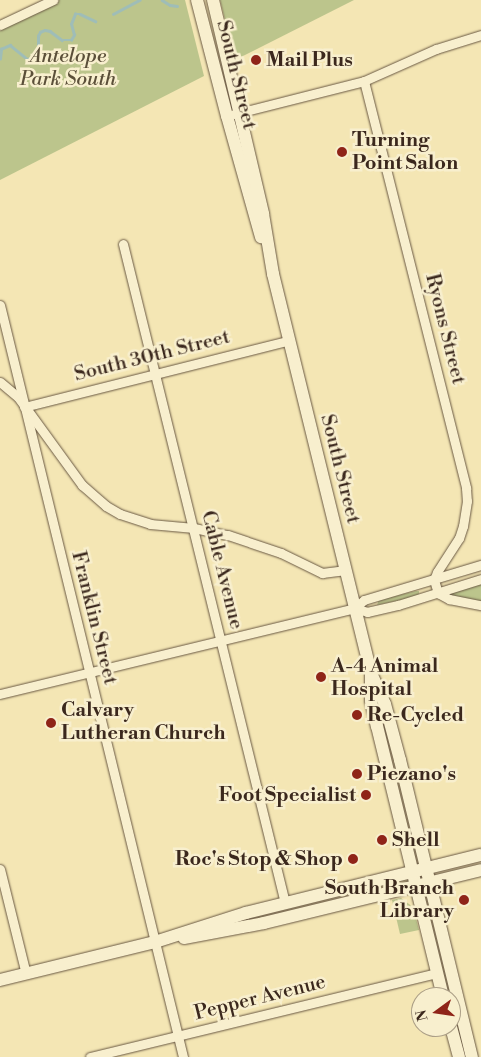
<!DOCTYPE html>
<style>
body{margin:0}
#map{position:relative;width:481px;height:1057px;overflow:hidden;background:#f4e6b4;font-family:"Libre Bodoni",serif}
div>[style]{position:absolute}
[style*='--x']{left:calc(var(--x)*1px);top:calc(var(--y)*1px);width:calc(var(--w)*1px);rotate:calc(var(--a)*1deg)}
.green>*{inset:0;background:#bcc58c}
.stream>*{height:2.5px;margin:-1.25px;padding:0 1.25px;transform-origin:1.25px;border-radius:1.25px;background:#9fbdb7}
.roads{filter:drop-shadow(0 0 1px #695843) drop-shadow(0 0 1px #695843)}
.street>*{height:9px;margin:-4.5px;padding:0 4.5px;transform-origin:4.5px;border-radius:4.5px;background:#f8efce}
.secondary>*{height:12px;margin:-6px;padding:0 6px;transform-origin:6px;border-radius:6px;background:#f8efce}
.dots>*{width:14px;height:14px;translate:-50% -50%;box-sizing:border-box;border:2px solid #f8efce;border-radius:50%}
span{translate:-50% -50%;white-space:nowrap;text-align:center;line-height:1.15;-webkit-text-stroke:5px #f8efce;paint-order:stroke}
.park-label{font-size:20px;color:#5b4f39;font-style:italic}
.poi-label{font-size:20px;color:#3b281d;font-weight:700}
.left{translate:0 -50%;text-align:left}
.right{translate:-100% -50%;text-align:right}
.street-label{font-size:20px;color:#3b281d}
.north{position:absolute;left:411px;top:987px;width:50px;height:50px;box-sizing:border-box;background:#f8efce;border:1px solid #ac9f87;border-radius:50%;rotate:256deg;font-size:14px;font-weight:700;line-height:20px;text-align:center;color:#3b281d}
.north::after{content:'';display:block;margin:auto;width:18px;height:22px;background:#8f2418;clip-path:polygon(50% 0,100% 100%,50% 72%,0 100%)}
</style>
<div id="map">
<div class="green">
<i style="clip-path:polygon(53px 0,185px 0,204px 76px,0 180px,0 25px)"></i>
<i style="clip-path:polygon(220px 0,354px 0,235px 60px)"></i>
<i style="clip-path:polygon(481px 579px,481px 605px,438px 593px)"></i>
<i style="clip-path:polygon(416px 591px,419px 591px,419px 596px,377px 605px,379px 600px)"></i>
<i style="clip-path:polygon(401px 898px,413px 907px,419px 930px,400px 934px,392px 900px)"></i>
</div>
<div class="stream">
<i style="--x:162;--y:0;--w:9;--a:32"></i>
<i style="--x:170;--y:5;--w:7;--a:8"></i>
<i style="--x:113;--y:14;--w:30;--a:-28"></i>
<i style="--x:0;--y:59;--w:10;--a:-84"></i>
<i style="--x:1;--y:49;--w:10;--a:-24"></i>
<i style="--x:10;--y:45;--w:22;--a:39"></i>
<i style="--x:27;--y:59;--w:11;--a:-10"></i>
<i style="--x:38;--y:57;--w:21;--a:-90"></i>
<i style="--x:38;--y:36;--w:4;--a:-63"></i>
<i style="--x:40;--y:32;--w:5;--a:-22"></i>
<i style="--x:45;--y:30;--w:5;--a:11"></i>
<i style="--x:50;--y:31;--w:15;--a:37"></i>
<i style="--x:62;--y:40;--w:9;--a:0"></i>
<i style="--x:71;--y:40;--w:6;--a:-59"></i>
<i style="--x:74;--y:35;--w:11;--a:-105"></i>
<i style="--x:71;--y:24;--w:11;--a:-68"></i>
<i style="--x:75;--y:14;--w:5;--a:0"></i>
<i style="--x:80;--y:14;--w:17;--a:25"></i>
</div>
<div class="roads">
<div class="street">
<i style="--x:0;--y:25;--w:59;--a:-25.3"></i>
<i style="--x:364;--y:81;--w:420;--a:75.9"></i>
<i style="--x:466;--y:488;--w:13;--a:86"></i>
<i style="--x:467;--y:501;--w:25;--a:99"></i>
<i style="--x:463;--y:526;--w:13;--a:108"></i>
<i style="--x:459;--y:538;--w:40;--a:122.9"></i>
<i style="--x:437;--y:572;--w:9;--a:111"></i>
<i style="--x:434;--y:580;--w:14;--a:73"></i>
<i style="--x:438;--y:593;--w:13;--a:29"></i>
<i style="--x:449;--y:599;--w:33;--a:11"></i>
<i style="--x:234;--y:114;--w:134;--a:-14.2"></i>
<i style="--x:364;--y:81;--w:79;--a:-24"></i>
<i style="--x:436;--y:49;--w:47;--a:-17.3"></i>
<i style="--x:123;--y:244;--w:679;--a:76.19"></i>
<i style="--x:0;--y:305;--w:774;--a:76.32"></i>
<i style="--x:0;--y:382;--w:23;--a:40"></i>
<i style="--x:18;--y:397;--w:109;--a:54"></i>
<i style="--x:82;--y:485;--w:32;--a:41"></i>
<i style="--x:106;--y:506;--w:16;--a:30"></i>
<i style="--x:120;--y:514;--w:32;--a:18"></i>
<i style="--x:150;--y:524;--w:44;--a:5.2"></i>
<i style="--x:194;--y:528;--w:35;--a:12"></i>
<i style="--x:228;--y:535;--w:56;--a:18.8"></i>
<i style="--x:281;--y:553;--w:46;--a:26"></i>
<i style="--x:322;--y:573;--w:24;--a:-7"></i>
<i style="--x:24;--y:407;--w:274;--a:-14.1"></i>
<i style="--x:355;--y:608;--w:13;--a:18"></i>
<i style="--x:367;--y:612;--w:32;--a:-13"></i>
<i style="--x:398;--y:605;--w:87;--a:-17.4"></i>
<i style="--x:0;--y:694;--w:365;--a:-13.6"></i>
<i style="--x:355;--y:608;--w:12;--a:-42"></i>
<i style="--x:364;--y:600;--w:122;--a:-16.7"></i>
<i style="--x:0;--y:869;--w:108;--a:76.1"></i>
<i style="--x:90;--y:1057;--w:357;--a:-13.6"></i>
</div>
<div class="secondary">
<i style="--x:197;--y:0;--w:120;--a:75.5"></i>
<i style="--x:227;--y:116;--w:126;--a:74.3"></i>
<i style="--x:213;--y:0;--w:220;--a:76.8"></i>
<i style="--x:263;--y:214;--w:61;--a:80.5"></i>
<i style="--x:273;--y:274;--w:411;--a:76.2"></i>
<i style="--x:371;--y:673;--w:34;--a:66"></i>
<i style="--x:385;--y:704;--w:58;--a:75"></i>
<i style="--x:400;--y:760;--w:306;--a:76.4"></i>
<i style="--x:371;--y:675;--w:26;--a:90"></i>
<i style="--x:371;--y:701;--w:26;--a:77"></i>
<i style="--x:377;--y:726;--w:279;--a:76.3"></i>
<i style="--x:184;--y:938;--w:81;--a:-10.6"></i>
<i style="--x:264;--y:923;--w:223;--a:-13.7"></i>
<i style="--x:0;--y:980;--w:160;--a:-13.8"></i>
<i style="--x:155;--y:942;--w:96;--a:-17.7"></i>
<i style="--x:246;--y:913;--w:242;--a:-13.9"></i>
<i style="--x:451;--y:1027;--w:31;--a:75"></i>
</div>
</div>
<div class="dots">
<i style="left:256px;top:60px;background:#8f2418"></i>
<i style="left:342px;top:152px;background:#8f2418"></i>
<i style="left:321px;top:677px;background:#8f2418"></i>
<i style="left:357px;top:715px;background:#8f2418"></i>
<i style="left:51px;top:723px;background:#8f2418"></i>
<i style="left:357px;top:774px;background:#8f2418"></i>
<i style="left:366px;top:795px;background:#8f2418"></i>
<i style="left:382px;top:840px;background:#8f2418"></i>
<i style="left:353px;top:859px;background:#8f2418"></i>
<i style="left:464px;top:900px;background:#8f2418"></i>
</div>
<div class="park-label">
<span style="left:68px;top:68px">Antelope<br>Park South</span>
</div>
<div class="poi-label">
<span class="left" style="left:266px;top:60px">Mail Plus</span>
<span class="left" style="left:352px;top:152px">Turning<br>Point Salon</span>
<span class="left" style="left:331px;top:678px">A-4 Animal<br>Hospital</span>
<span class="left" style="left:61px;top:722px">Calvary<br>Lutheran Church</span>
<span class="left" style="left:367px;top:715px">Re-Cycled</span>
<span class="left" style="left:367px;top:774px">Piezano's</span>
<span class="right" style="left:356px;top:795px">Foot Specialist</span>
<span class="left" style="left:392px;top:840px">Shell</span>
<span class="right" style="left:343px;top:859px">Roc's Stop &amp; Shop</span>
<span class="right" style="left:454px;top:900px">South Branch<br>Library</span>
</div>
<div class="street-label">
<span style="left:236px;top:75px;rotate:76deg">South Street</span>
<span style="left:445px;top:329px;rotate:76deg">Ryons Street</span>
<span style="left:152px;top:356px;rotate:-14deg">South 30th Street</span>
<span style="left:340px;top:469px;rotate:76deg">South Street</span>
<span style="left:222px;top:570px;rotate:76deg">Cable Avenue</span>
<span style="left:94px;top:618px;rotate:76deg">Franklin Street</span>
<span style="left:260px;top:998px;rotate:-14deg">Pepper Avenue</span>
</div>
<div class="north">N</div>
</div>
